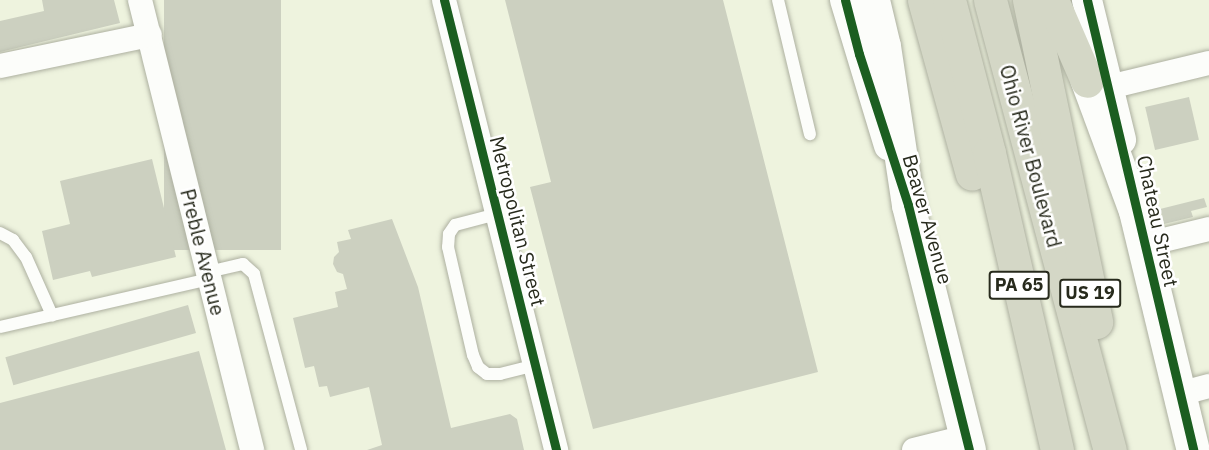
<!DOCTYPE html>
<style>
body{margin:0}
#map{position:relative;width:1209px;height:450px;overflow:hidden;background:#eef3de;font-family:"IBM Plex Sans",sans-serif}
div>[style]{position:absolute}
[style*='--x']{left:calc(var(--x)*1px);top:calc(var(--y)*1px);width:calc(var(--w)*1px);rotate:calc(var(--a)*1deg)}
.building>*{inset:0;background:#ccd0c0;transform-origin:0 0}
.roads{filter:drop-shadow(0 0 2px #adb0a0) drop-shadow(0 0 2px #adb0a0)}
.service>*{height:12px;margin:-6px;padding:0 6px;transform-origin:6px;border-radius:6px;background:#fcfdfa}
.minor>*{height:24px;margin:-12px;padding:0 12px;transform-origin:12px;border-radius:12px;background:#fcfdfa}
.tertiary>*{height:30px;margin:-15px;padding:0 15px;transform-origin:15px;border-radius:15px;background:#fcfdfa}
.secondary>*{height:33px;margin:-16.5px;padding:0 16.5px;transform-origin:16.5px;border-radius:16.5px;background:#fcfdfa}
.motorway>*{height:33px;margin:-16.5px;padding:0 16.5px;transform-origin:16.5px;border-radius:16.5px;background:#d4d7c6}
.cycleway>*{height:9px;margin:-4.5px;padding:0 4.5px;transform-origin:4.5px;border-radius:4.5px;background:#1b5e20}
span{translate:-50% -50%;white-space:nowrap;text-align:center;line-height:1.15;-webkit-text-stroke:5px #fff;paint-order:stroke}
.shield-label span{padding:2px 4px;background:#fff;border:2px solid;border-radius:4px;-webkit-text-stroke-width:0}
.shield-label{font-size:18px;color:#272a1c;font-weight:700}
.street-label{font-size:20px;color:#272a1c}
</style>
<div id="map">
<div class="building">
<i style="clip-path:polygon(42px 0,114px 0,120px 23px,0 52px,0 21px,44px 11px)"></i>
<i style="left:164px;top:0;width:117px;height:250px"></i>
<i style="clip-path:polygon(505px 0,723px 0,818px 372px,593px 429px,530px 187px,551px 182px)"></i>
<i style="left:1189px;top:97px;width:44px;height:45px;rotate:77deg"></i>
<i style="clip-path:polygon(152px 159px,176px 257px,92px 277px,90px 271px,53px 280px,42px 231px,70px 224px,60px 181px)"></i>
<i style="clip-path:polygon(1204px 198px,1207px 207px,1191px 211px,1193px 217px,1164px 224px,1160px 209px)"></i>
<i style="clip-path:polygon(392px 219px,418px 287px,451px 428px,510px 414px,517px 419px,524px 450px,367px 450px,382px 445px,369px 387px,330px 397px,327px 386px,319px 387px,314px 366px,305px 368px,293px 318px,338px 307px,335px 292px,347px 289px,343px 274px,337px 272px,333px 264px,334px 257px,339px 252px,337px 242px,351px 239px,348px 230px)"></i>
<i style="left:188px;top:305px;width:29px;height:190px;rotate:74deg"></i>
<i style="clip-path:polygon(199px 351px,226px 450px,0 450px,0 403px)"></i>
</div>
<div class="roads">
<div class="service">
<i style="--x:778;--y:0;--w:138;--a:76.6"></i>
<i style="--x:497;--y:214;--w:43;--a:165.3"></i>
<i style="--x:455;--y:225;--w:11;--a:124"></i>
<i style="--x:449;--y:234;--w:13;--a:94"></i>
<i style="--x:448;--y:247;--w:111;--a:77"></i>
<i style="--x:473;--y:355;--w:13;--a:67"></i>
<i style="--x:478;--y:367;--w:11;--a:38"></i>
<i style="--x:487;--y:374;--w:13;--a:0"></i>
<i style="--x:500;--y:374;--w:36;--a:-14"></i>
<i style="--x:0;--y:233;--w:15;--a:28"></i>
<i style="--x:13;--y:240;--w:21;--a:53"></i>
<i style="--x:26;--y:257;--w:64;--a:65.9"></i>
<i style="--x:208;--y:272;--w:36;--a:-13"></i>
<i style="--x:243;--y:264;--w:15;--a:42"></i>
<i style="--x:254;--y:274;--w:182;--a:75"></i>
<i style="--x:0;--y:327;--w:215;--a:-12.9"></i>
</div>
<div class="minor">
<i style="--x:140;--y:0;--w:464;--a:76"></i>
<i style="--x:444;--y:0;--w:464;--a:76"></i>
<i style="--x:0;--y:66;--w:153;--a:-11.7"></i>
<i style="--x:1109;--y:87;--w:103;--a:-13.5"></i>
<i style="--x:1143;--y:245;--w:68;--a:-13.6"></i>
<i style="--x:1179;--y:394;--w:31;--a:-15"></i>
<i style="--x:914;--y:450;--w:54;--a:-14"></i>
</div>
<div class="tertiary">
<i style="--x:845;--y:0;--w:152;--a:73.2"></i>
<i style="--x:1087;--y:0;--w:144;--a:76.3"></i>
</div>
<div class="secondary">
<i style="--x:873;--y:0;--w:47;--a:76.6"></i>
<i style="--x:884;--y:46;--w:161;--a:81.4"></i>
<i style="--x:908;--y:205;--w:252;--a:76"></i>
<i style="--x:1087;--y:81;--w:139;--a:69.7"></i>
<i style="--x:1135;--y:211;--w:246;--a:76.4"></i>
</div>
<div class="motorway">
<i style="--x:924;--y:0;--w:180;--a:74.6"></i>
<i style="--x:949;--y:0;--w:158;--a:75.3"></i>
<i style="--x:989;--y:153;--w:305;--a:77.1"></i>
<i style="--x:990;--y:0;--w:466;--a:75.1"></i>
<i style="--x:1029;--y:0;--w:329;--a:78.2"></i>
<i style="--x:1052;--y:0;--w:88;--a:66.6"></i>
</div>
</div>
<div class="cycleway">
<i style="--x:444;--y:0;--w:464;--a:76"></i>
<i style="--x:845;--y:0;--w:56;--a:75.5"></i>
<i style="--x:859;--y:54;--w:159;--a:72"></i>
<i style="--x:908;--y:205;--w:252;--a:76"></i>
<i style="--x:1087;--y:0;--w:462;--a:76.7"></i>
</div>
<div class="shield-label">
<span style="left:1019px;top:285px">PA 65</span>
<span style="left:1090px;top:293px">US 19</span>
</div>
<div class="street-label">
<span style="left:1031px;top:156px;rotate:75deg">Ohio River Boulevard</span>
<span style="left:928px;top:219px;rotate:74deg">Beaver Avenue</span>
<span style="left:518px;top:221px;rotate:76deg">Metropolitan Street</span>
<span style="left:1158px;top:221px;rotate:78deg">Chateau Street</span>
<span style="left:203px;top:252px;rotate:76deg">Preble Avenue</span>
</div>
</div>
